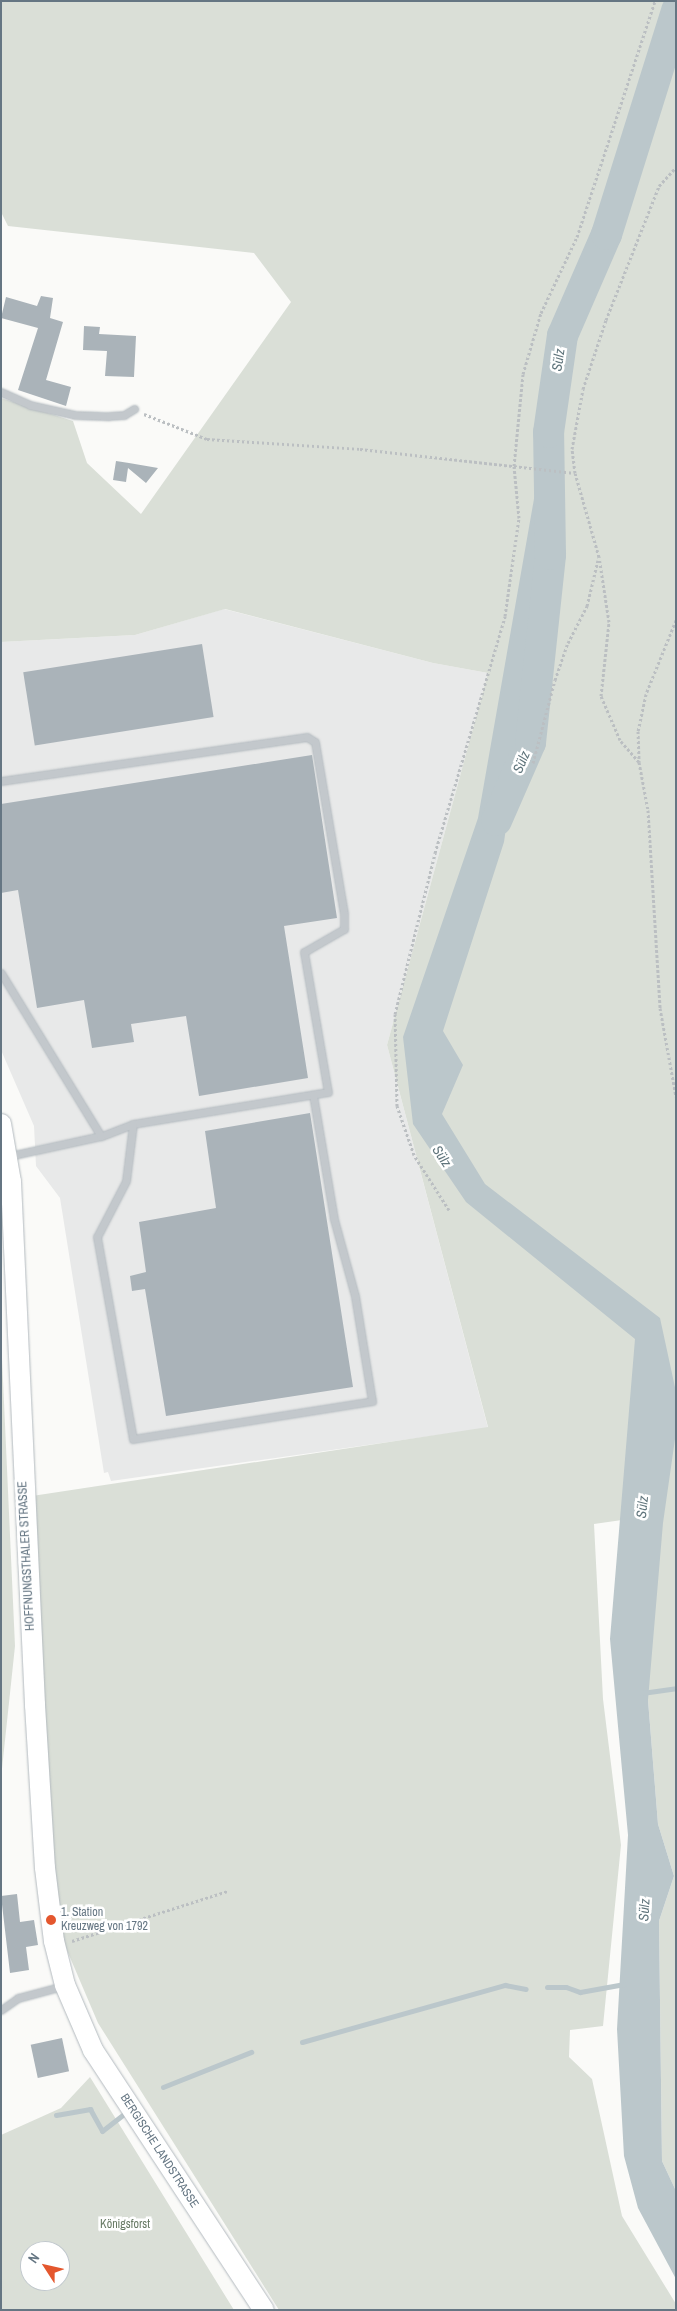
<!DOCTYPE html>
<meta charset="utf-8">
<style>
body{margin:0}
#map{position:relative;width:677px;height:2311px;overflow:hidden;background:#fafaf8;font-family:"Archivo Narrow",sans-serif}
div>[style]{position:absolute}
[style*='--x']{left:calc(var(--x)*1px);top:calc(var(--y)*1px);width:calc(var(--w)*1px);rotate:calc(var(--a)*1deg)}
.built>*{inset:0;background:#e8e9e9}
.green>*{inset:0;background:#dadfd7}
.water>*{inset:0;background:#bbc7cb}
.stream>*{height:5px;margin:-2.5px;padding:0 2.5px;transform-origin:2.5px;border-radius:2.5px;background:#bbc7cb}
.river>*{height:31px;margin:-15.5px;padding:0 15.5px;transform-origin:15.5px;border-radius:15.5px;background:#bbc7cb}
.building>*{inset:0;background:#aab3b9;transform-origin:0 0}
.path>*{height:3px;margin-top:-1.5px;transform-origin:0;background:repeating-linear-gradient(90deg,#bbbfc2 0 2.5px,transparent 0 5px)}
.roads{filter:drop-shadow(0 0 1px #b3babf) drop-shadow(0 0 1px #b3babf)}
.service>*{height:7px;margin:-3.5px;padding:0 3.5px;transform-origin:3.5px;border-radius:3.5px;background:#c3c8cc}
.secondary>*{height:20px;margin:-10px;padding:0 10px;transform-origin:10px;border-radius:10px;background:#fff}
.dots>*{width:14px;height:14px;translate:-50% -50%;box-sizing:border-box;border:2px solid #fff;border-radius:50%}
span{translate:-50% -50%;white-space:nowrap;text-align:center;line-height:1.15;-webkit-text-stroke:5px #fff;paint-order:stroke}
.street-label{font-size:12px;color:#657683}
.poi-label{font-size:12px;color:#657683}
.left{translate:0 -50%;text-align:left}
.park-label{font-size:12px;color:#687a64}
.water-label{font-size:14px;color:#60757c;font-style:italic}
.frame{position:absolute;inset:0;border:2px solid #657683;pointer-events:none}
.north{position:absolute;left:20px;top:2241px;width:50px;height:50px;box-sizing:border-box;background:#fff;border:1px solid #c1c8cd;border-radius:50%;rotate:305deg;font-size:14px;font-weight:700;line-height:20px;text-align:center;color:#657683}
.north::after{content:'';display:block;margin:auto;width:18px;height:22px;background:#e4572e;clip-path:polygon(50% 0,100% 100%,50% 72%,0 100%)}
</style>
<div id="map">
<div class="built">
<i style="clip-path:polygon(224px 609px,433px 663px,488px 673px,387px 1045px,488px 1428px,111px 1481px,108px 1472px,104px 1473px,60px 1198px,36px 1166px,34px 1126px,1px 1050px,1px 642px,135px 635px)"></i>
</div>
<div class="green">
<i style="clip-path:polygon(1px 1px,676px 1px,676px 2191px,662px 2161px,659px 1921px,674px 1876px,658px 1824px,648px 1700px,622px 1520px,594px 1524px,603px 1699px,621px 1845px,603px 2026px,570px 2030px,569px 2057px,592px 2079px,622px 2216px,676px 2304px,676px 2310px,279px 2310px,98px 2023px,63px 1941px,53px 1862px,32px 1496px,488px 1427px,387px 1045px,488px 673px,433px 663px,225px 609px,135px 635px,1px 642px,1px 398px,73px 421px,87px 463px,141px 514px,291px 302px,254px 253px,8px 226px,1px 212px)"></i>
<i style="clip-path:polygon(1px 1336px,15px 1646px,1px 1778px)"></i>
<i style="clip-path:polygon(evenodd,90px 2077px,132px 2145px,234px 2310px,1px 2310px,1px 2135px,61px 2108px,90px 2077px,30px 2251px,60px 2251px,60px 2281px,30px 2281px,30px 2251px)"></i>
</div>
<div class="water">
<i style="clip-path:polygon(538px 476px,563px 479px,524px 700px,504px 842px,443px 1031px,463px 1065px,442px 1114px,485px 1184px,660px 1318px,676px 1392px,676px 1432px,663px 1523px,648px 1700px,658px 1824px,674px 1876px,659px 1921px,662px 2161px,676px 2191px,676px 2279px,638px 2208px,624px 2156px,617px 2029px,628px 1835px,610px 1639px,635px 1339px,466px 1202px,413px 1124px,403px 1037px,478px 818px)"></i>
</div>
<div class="stream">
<i style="--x:642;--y:1693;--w:34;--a:-8"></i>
<i style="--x:547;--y:1987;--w:19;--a:0"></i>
<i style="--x:566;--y:1987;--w:15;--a:20"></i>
<i style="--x:580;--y:1992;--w:45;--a:-10.3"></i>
<i style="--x:302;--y:2042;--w:211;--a:-15.7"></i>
<i style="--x:505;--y:1985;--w:21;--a:11"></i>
<i style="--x:163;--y:2087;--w:95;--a:-21.7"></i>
<i style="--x:56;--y:2115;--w:35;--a:-10"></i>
<i style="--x:90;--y:2109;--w:25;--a:61"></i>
<i style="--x:102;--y:2131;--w:31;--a:-38"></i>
</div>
<div class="river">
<i style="--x:496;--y:820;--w:85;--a:-66.4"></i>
<i style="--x:530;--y:742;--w:189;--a:-83.9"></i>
<i style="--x:550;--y:554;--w:122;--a:-90.9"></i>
<i style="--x:548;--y:432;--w:98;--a:-81.8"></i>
<i style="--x:562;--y:335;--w:110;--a:-66.5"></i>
<i style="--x:606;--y:234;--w:235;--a:-72.6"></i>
</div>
<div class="building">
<i style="clip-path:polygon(41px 296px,53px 298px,50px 318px,63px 322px,46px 380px,71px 387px,66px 406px,18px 390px,38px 328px,1px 318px,6px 297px,37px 306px)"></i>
<i style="clip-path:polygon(84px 326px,100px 327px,99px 334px,136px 336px,134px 377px,105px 376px,107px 351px,83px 350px)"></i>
<i style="clip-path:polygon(116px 461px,129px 463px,158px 468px,146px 483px,128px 468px,126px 482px,113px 480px)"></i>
<i style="left:202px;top:644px;width:74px;height:181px;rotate:81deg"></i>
<i style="clip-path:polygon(312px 755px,337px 918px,284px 926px,308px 1078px,199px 1096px,186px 1016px,131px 1024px,134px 1042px,92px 1048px,84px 1000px,37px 1008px,18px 890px,1px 893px,1px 804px)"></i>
<i style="clip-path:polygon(310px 1113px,353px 1387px,166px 1416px,145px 1289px,132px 1291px,130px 1276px,146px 1272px,139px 1222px,216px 1208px,205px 1131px)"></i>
<i style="clip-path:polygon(17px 1894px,20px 1922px,34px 1920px,38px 1945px,26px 1947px,29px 1970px,10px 1973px,1px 1896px)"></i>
<i style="left:62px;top:2038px;width:34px;height:32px;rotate:78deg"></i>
</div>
<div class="path">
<i style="--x:144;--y:414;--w:68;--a:21.6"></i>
<i style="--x:207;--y:439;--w:153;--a:3.7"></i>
<i style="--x:360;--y:449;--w:216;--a:6.4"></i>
<i style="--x:676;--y:620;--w:80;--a:112.1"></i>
<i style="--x:646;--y:694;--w:38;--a:102"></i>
<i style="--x:638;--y:731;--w:31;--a:88"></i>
<i style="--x:639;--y:762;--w:49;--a:79.4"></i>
<i style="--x:648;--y:810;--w:198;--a:86.5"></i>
<i style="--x:660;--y:1008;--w:90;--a:79.8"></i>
<i style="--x:639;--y:762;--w:29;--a:-131"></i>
<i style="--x:620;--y:740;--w:48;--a:-113.4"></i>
<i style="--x:601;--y:696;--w:74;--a:-83.8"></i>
<i style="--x:609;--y:622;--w:66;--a:-98.7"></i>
<i style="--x:599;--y:557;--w:87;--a:-105.9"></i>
<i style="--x:575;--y:473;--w:24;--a:-97"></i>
<i style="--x:572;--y:449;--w:61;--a:-79.6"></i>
<i style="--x:583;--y:389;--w:73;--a:-71.6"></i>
<i style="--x:606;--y:320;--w:144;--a:-68.4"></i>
<i style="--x:659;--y:186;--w:25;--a:-48"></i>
<i style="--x:533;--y:763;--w:86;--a:-75.2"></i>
<i style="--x:555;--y:680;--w:39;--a:-71"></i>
<i style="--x:568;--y:643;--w:42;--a:-62.8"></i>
<i style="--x:587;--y:606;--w:47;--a:-76.6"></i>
<i style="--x:449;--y:1210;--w:65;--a:-122.5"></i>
<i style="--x:414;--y:1155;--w:52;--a:-109.1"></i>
<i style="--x:397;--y:1106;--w:92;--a:-91.2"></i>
<i style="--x:395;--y:1014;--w:166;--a:-76"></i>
<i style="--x:435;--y:853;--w:247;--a:-73.5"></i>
<i style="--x:505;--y:616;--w:99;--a:-81.9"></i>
<i style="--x:519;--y:518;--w:52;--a:-95.5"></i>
<i style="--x:514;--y:466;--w:92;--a:-84.4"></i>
<i style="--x:523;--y:374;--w:64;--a:-73.6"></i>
<i style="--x:541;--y:313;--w:84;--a:-64.7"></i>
<i style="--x:577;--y:237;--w:249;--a:-71.7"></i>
<i style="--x:72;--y:1941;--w:164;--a:-17.8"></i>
</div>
<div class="roads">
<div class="service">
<i style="--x:1;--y:392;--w:32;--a:24"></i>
<i style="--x:30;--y:405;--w:46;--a:12.5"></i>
<i style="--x:75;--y:415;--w:34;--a:2"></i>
<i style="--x:109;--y:416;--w:15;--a:-4"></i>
<i style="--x:124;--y:415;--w:12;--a:-31"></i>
<i style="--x:1;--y:781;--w:309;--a:-8.2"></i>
<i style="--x:307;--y:737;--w:9;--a:32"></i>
<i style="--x:315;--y:742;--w:174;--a:80.4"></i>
<i style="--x:344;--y:914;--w:15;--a:90"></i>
<i style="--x:344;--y:929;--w:46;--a:150.1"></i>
<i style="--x:304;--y:952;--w:142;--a:80.3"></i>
<i style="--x:328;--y:1092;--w:198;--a:170.7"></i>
<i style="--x:133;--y:1124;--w:34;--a:159"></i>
<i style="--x:101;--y:1136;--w:94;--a:167.7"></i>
<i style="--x:1;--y:973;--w:191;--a:58.5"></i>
<i style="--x:133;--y:1124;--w:57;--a:97"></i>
<i style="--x:126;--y:1181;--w:63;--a:117.4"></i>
<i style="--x:97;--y:1237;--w:205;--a:79.9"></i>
<i style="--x:133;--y:1439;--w:242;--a:-9"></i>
<i style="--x:372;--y:1401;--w:106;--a:-99.2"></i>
<i style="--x:355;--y:1296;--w:80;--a:-105.3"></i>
<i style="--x:334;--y:1219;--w:126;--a:-99.6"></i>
<i style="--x:1;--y:2010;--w:21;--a:-35"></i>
<i style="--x:18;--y:1998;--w:47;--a:-14.9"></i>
</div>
<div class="secondary">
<i style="--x:1;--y:1124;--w:59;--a:80.2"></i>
<i style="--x:11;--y:1182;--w:524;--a:87.37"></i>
<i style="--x:35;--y:1705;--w:163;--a:86.5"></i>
<i style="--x:45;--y:1868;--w:74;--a:83"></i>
<i style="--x:54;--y:1941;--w:45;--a:76"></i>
<i style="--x:65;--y:1985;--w:71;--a:66.7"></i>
<i style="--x:93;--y:2050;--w:311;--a:56.7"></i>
</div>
</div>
<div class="dots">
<i style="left:51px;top:1920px;background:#e4572e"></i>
</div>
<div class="street-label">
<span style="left:27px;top:1556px;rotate:-93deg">HOFFNUNGSTHALER STRASSE</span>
<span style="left:159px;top:2151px;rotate:57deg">BERGISCHE LANDSTRASSE</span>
</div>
<div class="poi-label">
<span class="left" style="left:61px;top:1920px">1. Station<br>Kreuzweg von 1792</span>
</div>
<div class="park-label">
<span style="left:125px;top:2225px">Königsforst</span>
</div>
<div class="water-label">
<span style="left:558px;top:360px;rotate:-82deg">Sülz</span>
<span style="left:521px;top:762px;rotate:-67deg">Sülz</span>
<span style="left:442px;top:1156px;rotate:56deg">Sülz</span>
<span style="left:642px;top:1507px;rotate:-84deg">Sülz</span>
<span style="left:644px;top:1910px;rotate:-87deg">Sülz</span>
</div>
<div class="frame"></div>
<div class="north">N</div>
</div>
